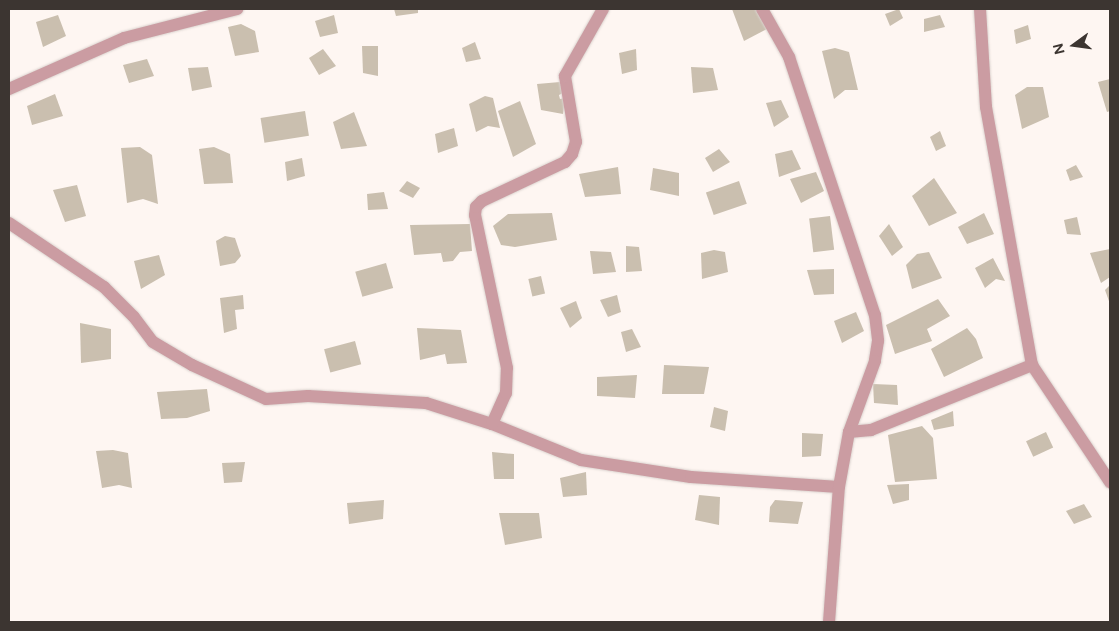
<!DOCTYPE html>
<style>
body{margin:0}
#map{position:relative;width:1119px;height:631px;overflow:hidden;background:#fef6f2;font-family:Figtree,sans-serif}
div>[style]{position:absolute}
[style*='--x']{left:calc(var(--x)*1px);top:calc(var(--y)*1px);width:calc(var(--w)*1px);rotate:calc(var(--a)*1deg)}
.building>*{inset:0;background:#cabfaf;transform-origin:0 0}
.roads{filter:drop-shadow(0 0 1px #dbd3cf) drop-shadow(0 0 1px #dbd3cf)}
.minor>*{height:12px;margin:-6px;padding:0 6px;transform-origin:6px;border-radius:6px;background:#cb9ca2}
span{translate:-50% -50%;white-space:nowrap;text-align:center;line-height:1.15;-webkit-text-stroke:5px #fef6f2;paint-order:stroke}
.frame{position:absolute;inset:0;border:10px solid #3c3531;pointer-events:none}
.north{position:absolute;left:1049px;top:20px;width:50px;height:50px;-webkit-text-stroke:4px #fef6f2;paint-order:stroke;rotate:256deg;font-size:14px;font-weight:700;line-height:20px;text-align:center;color:#3c3531}
.north::after{content:'';display:block;margin:auto;width:18px;height:22px;background:#3c3531;clip-path:polygon(50% 0,100% 100%,50% 72%,0 100%)}
</style>
<div id="map">
<div class="building">
<i style="clip-path:polygon(394px 9px,418px 9px,418px 13px,396px 16px)"></i>
<i style="clip-path:polygon(732px 9px,757px 9px,767px 29px,744px 41px)"></i>
<i style="clip-path:polygon(899px 9px,903px 18px,890px 26px,885px 14px)"></i>
<i style="clip-path:polygon(58px 15px,66px 36px,43px 47px,36px 22px)"></i>
<i style="clip-path:polygon(334px 15px,338px 33px,320px 37px,315px 21px)"></i>
<i style="clip-path:polygon(940px 15px,945px 27px,924px 32px,924px 19px)"></i>
<i style="clip-path:polygon(241px 24px,255px 31px,259px 52px,235px 56px,228px 27px)"></i>
<i style="clip-path:polygon(1028px 25px,1031px 39px,1016px 44px,1014px 30px)"></i>
<i style="clip-path:polygon(475px 42px,481px 59px,466px 62px,462px 48px)"></i>
<i style="clip-path:polygon(362px 46px,378px 46px,378px 76px,363px 73px)"></i>
<i style="clip-path:polygon(835px 48px,849px 52px,858px 90px,845px 90px,834px 99px,822px 51px)"></i>
<i style="clip-path:polygon(323px 49px,336px 66px,319px 75px,309px 58px)"></i>
<i style="clip-path:polygon(636px 49px,637px 70px,622px 74px,619px 53px)"></i>
<i style="clip-path:polygon(147px 59px,154px 76px,129px 83px,123px 65px)"></i>
<i style="clip-path:polygon(208px 67px,212px 87px,192px 91px,188px 68px)"></i>
<i style="clip-path:polygon(691px 67px,713px 68px,718px 90px,693px 93px)"></i>
<i style="clip-path:polygon(1110px 79px,1110px 111px,1107px 112px,1098px 82px)"></i>
<i style="clip-path:polygon(560px 82px,563px 93px,559px 95px,560px 99px,565px 98px,563px 114px,541px 110px,537px 84px)"></i>
<i style="clip-path:polygon(1027px 87px,1043px 87px,1049px 117px,1022px 129px,1015px 95px)"></i>
<i style="clip-path:polygon(55px 94px,63px 116px,32px 125px,27px 106px)"></i>
<i style="clip-path:polygon(485px 96px,493px 98px,500px 128px,488px 126px,476px 132px,469px 104px)"></i>
<i style="clip-path:polygon(781px 100px,789px 117px,774px 127px,766px 103px)"></i>
<i style="clip-path:polygon(520px 101px,536px 144px,513px 157px,498px 111px)"></i>
<i style="left:305px;top:111px;width:25px;height:45px;rotate:81deg"></i>
<i style="clip-path:polygon(354px 112px,367px 146px,341px 149px,333px 122px)"></i>
<i style="clip-path:polygon(454px 128px,458px 146px,438px 153px,435px 134px)"></i>
<i style="clip-path:polygon(940px 131px,946px 146px,936px 151px,930px 137px)"></i>
<i style="clip-path:polygon(140px 147px,152px 155px,158px 204px,143px 199px,127px 203px,121px 148px)"></i>
<i style="clip-path:polygon(214px 147px,230px 154px,233px 183px,204px 184px,199px 149px)"></i>
<i style="clip-path:polygon(719px 149px,730px 162px,713px 172px,705px 158px)"></i>
<i style="clip-path:polygon(792px 150px,801px 169px,779px 177px,775px 154px)"></i>
<i style="clip-path:polygon(302px 158px,305px 176px,287px 181px,285px 162px)"></i>
<i style="clip-path:polygon(1076px 165px,1083px 177px,1070px 181px,1066px 170px)"></i>
<i style="clip-path:polygon(618px 167px,621px 194px,585px 197px,579px 174px)"></i>
<i style="clip-path:polygon(653px 168px,679px 173px,679px 196px,650px 190px)"></i>
<i style="clip-path:polygon(816px 172px,824px 191px,801px 203px,790px 179px)"></i>
<i style="clip-path:polygon(934px 178px,957px 213px,929px 226px,912px 196px)"></i>
<i style="clip-path:polygon(407px 181px,420px 188px,413px 198px,399px 191px)"></i>
<i style="left:739px;top:181px;width:24px;height:35px;rotate:71deg"></i>
<i style="clip-path:polygon(77px 185px,86px 216px,65px 222px,53px 190px)"></i>
<i style="clip-path:polygon(384px 192px,388px 209px,368px 210px,367px 194px)"></i>
<i style="clip-path:polygon(552px 213px,557px 240px,515px 247px,501px 245px,493px 226px,508px 214px)"></i>
<i style="clip-path:polygon(984px 213px,994px 234px,967px 244px,958px 227px)"></i>
<i style="left:830px;top:216px;width:34px;height:21px;rotate:83deg"></i>
<i style="clip-path:polygon(1077px 217px,1081px 235px,1067px 234px,1064px 220px)"></i>
<i style="clip-path:polygon(470px 224px,472px 251px,460px 252px,453px 261px,443px 262px,441px 253px,414px 255px,410px 225px)"></i>
<i style="clip-path:polygon(889px 224px,903px 247px,892px 256px,879px 236px)"></i>
<i style="clip-path:polygon(225px 236px,235px 238px,241px 256px,235px 263px,220px 266px,216px 241px)"></i>
<i style="clip-path:polygon(626px 246px,639px 247px,642px 271px,626px 272px)"></i>
<i style="clip-path:polygon(1110px 249px,1110px 277px,1101px 283px,1090px 253px)"></i>
<i style="clip-path:polygon(714px 250px,725px 252px,728px 272px,702px 279px,701px 253px)"></i>
<i style="clip-path:polygon(590px 251px,611px 252px,616px 272px,593px 274px)"></i>
<i style="clip-path:polygon(929px 252px,942px 278px,912px 289px,906px 265px,917px 254px)"></i>
<i style="clip-path:polygon(159px 255px,165px 275px,141px 289px,134px 261px)"></i>
<i style="clip-path:polygon(993px 258px,1005px 281px,996px 279px,985px 288px,975px 268px)"></i>
<i style="left:386px;top:263px;width:26px;height:32px;rotate:74deg"></i>
<i style="clip-path:polygon(834px 269px,834px 294px,814px 295px,807px 270px)"></i>
<i style="left:541px;top:276px;width:18px;height:13px;rotate:77deg"></i>
<i style="clip-path:polygon(1110px 285px,1110px 304px,1105px 290px)"></i>
<i style="clip-path:polygon(243px 295px,244px 309px,235px 310px,237px 329px,224px 333px,220px 298px)"></i>
<i style="clip-path:polygon(617px 295px,621px 312px,608px 317px,600px 300px)"></i>
<i style="clip-path:polygon(938px 299px,950px 316px,927px 329px,932px 341px,895px 354px,886px 325px)"></i>
<i style="clip-path:polygon(576px 301px,582px 318px,570px 328px,560px 308px)"></i>
<i style="clip-path:polygon(856px 312px,864px 331px,842px 343px,834px 321px)"></i>
<i style="clip-path:polygon(80px 323px,111px 329px,111px 359px,81px 363px)"></i>
<i style="clip-path:polygon(417px 328px,461px 330px,467px 363px,447px 364px,445px 354px,420px 360px)"></i>
<i style="clip-path:polygon(967px 328px,976px 339px,983px 358px,944px 377px,931px 349px)"></i>
<i style="clip-path:polygon(632px 329px,641px 347px,626px 352px,621px 332px)"></i>
<i style="left:355px;top:341px;width:24px;height:32px;rotate:75deg"></i>
<i style="clip-path:polygon(664px 365px,709px 367px,704px 394px,662px 394px)"></i>
<i style="clip-path:polygon(637px 375px,635px 398px,597px 396px,597px 377px)"></i>
<i style="clip-path:polygon(873px 384px,897px 385px,898px 405px,874px 403px)"></i>
<i style="clip-path:polygon(207px 389px,210px 411px,187px 418px,161px 419px,157px 392px)"></i>
<i style="clip-path:polygon(714px 407px,728px 411px,725px 431px,710px 427px)"></i>
<i style="clip-path:polygon(953px 411px,954px 426px,934px 430px,931px 420px)"></i>
<i style="clip-path:polygon(922px 426px,933px 438px,937px 479px,895px 482px,888px 435px)"></i>
<i style="left:1046px;top:432px;width:17px;height:22px;rotate:65deg"></i>
<i style="clip-path:polygon(802px 433px,823px 434px,821px 456px,802px 457px)"></i>
<i style="clip-path:polygon(113px 450px,128px 453px,132px 488px,119px 485px,102px 488px,96px 451px)"></i>
<i style="clip-path:polygon(492px 452px,514px 454px,514px 479px,494px 479px)"></i>
<i style="clip-path:polygon(245px 462px,242px 482px,224px 483px,222px 463px)"></i>
<i style="clip-path:polygon(586px 472px,587px 495px,563px 497px,560px 478px)"></i>
<i style="clip-path:polygon(909px 484px,909px 500px,893px 504px,887px 485px)"></i>
<i style="clip-path:polygon(699px 495px,720px 497px,719px 525px,695px 520px)"></i>
<i style="clip-path:polygon(384px 500px,383px 519px,349px 524px,347px 503px)"></i>
<i style="clip-path:polygon(775px 500px,803px 502px,798px 524px,769px 522px,770px 507px)"></i>
<i style="clip-path:polygon(1084px 504px,1092px 517px,1074px 524px,1066px 511px)"></i>
<i style="clip-path:polygon(499px 513px,539px 513px,542px 538px,505px 545px)"></i>
</div>
<div class="roads">
<div class="minor">
<i style="--x:762;--y:9;--w:55;--a:60.6"></i>
<i style="--x:789;--y:57;--w:272;--a:71.6"></i>
<i style="--x:875;--y:315;--w:26;--a:83"></i>
<i style="--x:878;--y:341;--w:20;--a:99"></i>
<i style="--x:875;--y:361;--w:76;--a:110.1"></i>
<i style="--x:980;--y:9;--w:98;--a:86.5"></i>
<i style="--x:986;--y:107;--w:262;--a:79.9"></i>
<i style="--x:1032;--y:365;--w:141;--a:56.3"></i>
<i style="--x:9;--y:89;--w:126;--a:-23.9"></i>
<i style="--x:124;--y:38;--w:117;--a:-14.4"></i>
<i style="--x:9;--y:223;--w:115;--a:34"></i>
<i style="--x:104;--y:287;--w:42;--a:45"></i>
<i style="--x:134;--y:317;--w:31;--a:53"></i>
<i style="--x:153;--y:342;--w:45;--a:30.5"></i>
<i style="--x:192;--y:365;--w:81;--a:24.7"></i>
<i style="--x:266;--y:399;--w:42;--a:-4.1"></i>
<i style="--x:308;--y:396;--w:118;--a:3.4"></i>
<i style="--x:426;--y:403;--w:69;--a:17.7"></i>
<i style="--x:492;--y:424;--w:96;--a:22"></i>
<i style="--x:581;--y:460;--w:111;--a:8.8"></i>
<i style="--x:691;--y:477;--w:148;--a:3.9"></i>
<i style="--x:492;--y:424;--w:34;--a:-66"></i>
<i style="--x:506;--y:393;--w:25;--a:-88"></i>
<i style="--x:507;--y:368;--w:156;--a:-101.8"></i>
<i style="--x:475;--y:215;--w:8;--a:-83"></i>
<i style="--x:476;--y:207;--w:8;--a:-45"></i>
<i style="--x:482;--y:201;--w:92;--a:-25.2"></i>
<i style="--x:565;--y:162;--w:11;--a:-49"></i>
<i style="--x:572;--y:154;--w:13;--a:-72"></i>
<i style="--x:576;--y:142;--w:67;--a:-99.5"></i>
<i style="--x:565;--y:76;--w:77;--a:-60.4"></i>
<i style="--x:829;--y:622;--w:135;--a:-85.8"></i>
<i style="--x:839;--y:487;--w:56;--a:-79.7"></i>
<i style="--x:849;--y:432;--w:22;--a:-5"></i>
<i style="--x:871;--y:430;--w:174;--a:-22"></i>
</div>
</div>
<div class="frame"></div>
<div class="north">N</div>
</div>
